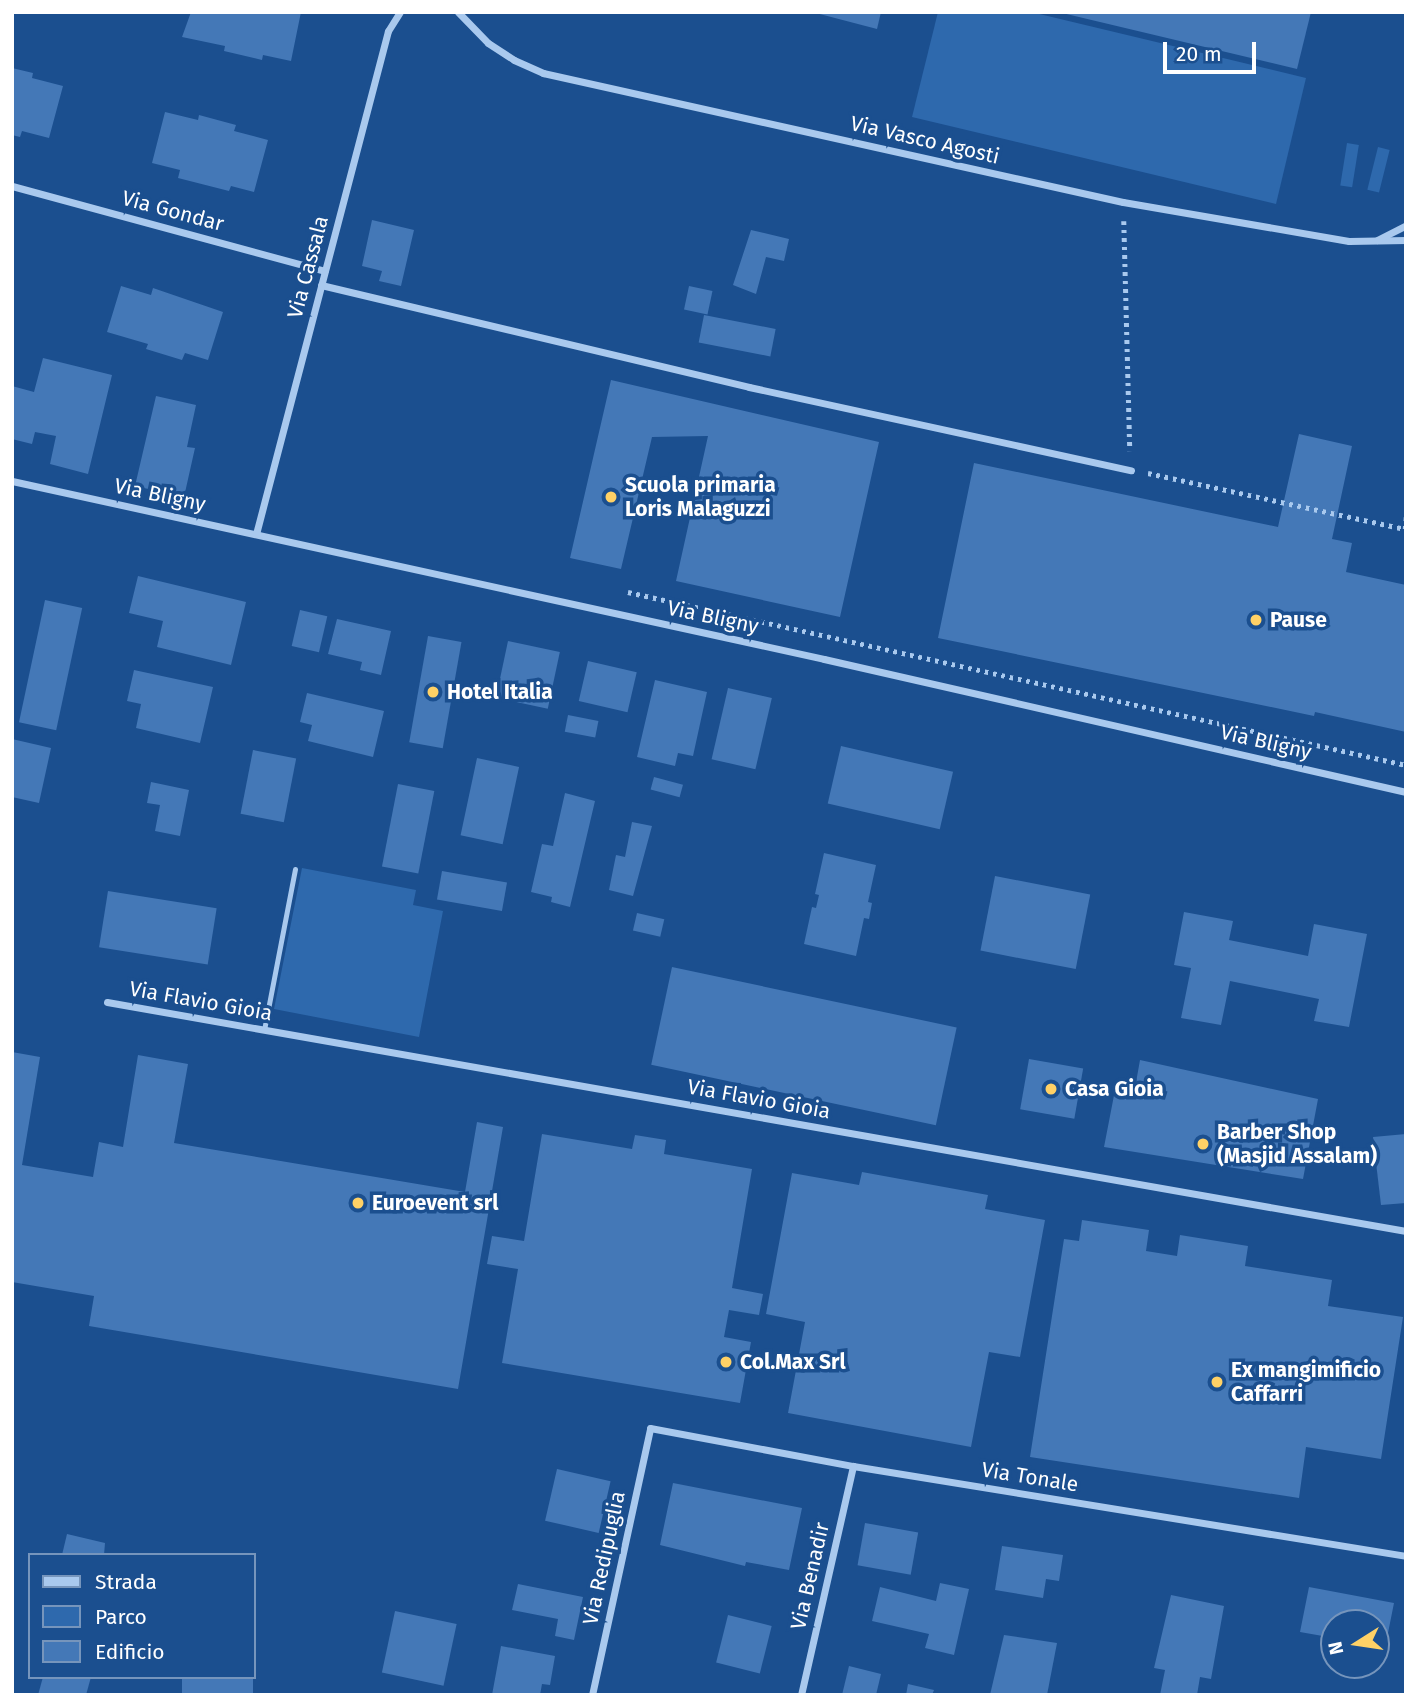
<!DOCTYPE html>
<style>
body{margin:0}
#map{position:relative;width:1418px;height:1707px;overflow:hidden;background:#1b4f8f;font-family:"Fira Sans",sans-serif}
div>[style]{position:absolute}
[style*='--x']{left:calc(var(--x)*1px);top:calc(var(--y)*1px);width:calc(var(--w)*1px);rotate:calc(var(--a)*1deg)}
.green>*{inset:0;background:#2e69ad;transform-origin:0 0}
.building>*{inset:0;background:#4478b7;transform-origin:0 0}
.path>*{height:4.5px;margin-top:-2.25px;transform-origin:0;background:repeating-linear-gradient(90deg,#a9c9ee 0 3.5px,transparent 0 8.5px)}
.service>*{height:5px;margin:-2.5px;padding:0 2.5px;transform-origin:2.5px;border-radius:2.5px;background:#a9c9ee}
.minor>*{height:7px;margin:-3.5px;padding:0 3.5px;transform-origin:3.5px;border-radius:3.5px;background:#a9c9ee}
.dots>*{width:19px;height:19px;translate:-50% -50%;box-sizing:border-box;border:4px solid #1b4f8f;border-radius:50%}
span{translate:-50% -50%;white-space:nowrap;text-align:center;line-height:1.15;-webkit-text-stroke:7px #1b4f8f;paint-order:stroke}
.street-label{font-size:21px;color:#fff}
.poi-label{font-size:21px;color:#fff;font-weight:700}
.left{translate:0 -50%;text-align:left}
.frame{position:absolute;inset:0;border:14px solid #fff;pointer-events:none}
.legend{position:absolute;left:28px;top:1553px;width:228px;height:126px;box-sizing:border-box;background:#1b4f8f;border:2px solid #7695bc;margin:0;padding:9px 12px;list-style:none;font-size:21px;color:#fff}
.legend li{display:flex;align-items:center;gap:14px;height:35px}
.legend b{width:35px;border:2px solid #7695bc}
.north{position:absolute;left:1320px;top:1609px;width:70px;height:70px;box-sizing:border-box;background:#1b4f8f;border:2px solid #7695bc;border-radius:50%;rotate:258deg;font-size:19px;font-weight:700;line-height:28px;text-align:center;color:#fff}
.north::after{content:'';display:block;margin:auto;width:24px;height:32px;background:#ffd166;clip-path:polygon(50% 0,100% 100%,50% 72%,0 100%)}
.scale{position:absolute;left:1163px;top:42px;width:93px;height:32px;box-sizing:border-box;border:4px solid #fff;border-top:0;padding-left:9px;font-size:21px;line-height:24px;white-space:nowrap;color:#fff;-webkit-text-stroke:5px #1b4f8f;paint-order:stroke}
</style>
<div id="map">
<div class="green">
<i style="clip-path:polygon(938px 12px,1031px 12px,1306px 78px,1276px 204px,912px 117px)"></i>
<i style="left:1347px;top:143px;width:12px;height:43px;rotate:9deg"></i>
<i style="left:1378px;top:147px;width:12px;height:44px;rotate:14deg"></i>
<i style="clip-path:polygon(302px 868px,416px 890px,413px 905px,443px 911px,419px 1037px,274px 1009px)"></i>
</div>
<div class="building">
<i style="clip-path:polygon(191px 12px,301px 12px,291px 61px,263px 55px,262px 60px,224px 51px,225px 46px,182px 37px)"></i>
<i style="clip-path:polygon(812px 12px,881px 12px,877px 29px)"></i>
<i style="clip-path:polygon(1058px 12px,1311px 12px,1297px 69px)"></i>
<i style="clip-path:polygon(12px 68px,33px 73px,32px 78px,63px 86px,49px 138px,22px 131px,20px 137px,12px 135px)"></i>
<i style="clip-path:polygon(165px 112px,198px 120px,199px 115px,236px 125px,234px 131px,268px 140px,254px 192px,231px 186px,229px 191px,178px 178px,180px 170px,152px 163px)"></i>
<i style="clip-path:polygon(372px 220px,414px 230px,401px 286px,379px 281px,382px 271px,362px 266px)"></i>
<i style="clip-path:polygon(751px 230px,789px 239px,784px 261px,766px 257px,756px 294px,733px 285px)"></i>
<i style="clip-path:polygon(121px 286px,151px 295px,153px 288px,223px 312px,208px 360px,185px 353px,182px 360px,146px 349px,148px 344px,107px 332px)"></i>
<i style="left:689px;top:286px;width:24px;height:24px;rotate:12deg"></i>
<i style="left:704px;top:315px;width:73px;height:28px;rotate:11deg"></i>
<i style="clip-path:polygon(43px 358px,112px 375px,88px 474px,50px 464px,56px 436px,35px 432px,32px 444px,12px 439px,12px 386px,34px 392px)"></i>
<i style="clip-path:polygon(611px 380px,879px 442px,840px 617px,676px 581px,708px 436px,652px 437px,621px 569px,570px 558px)"></i>
<i style="clip-path:polygon(156px 396px,196px 405px,187px 447px,195px 448px,184px 497px,135px 486px)"></i>
<i style="clip-path:polygon(1299px 434px,1352px 446px,1332px 539px,1352px 543px,1346px 572px,1406px 585px,1406px 732px,1315px 712px,1314px 716px,938px 638px,974px 463px,1278px 527px)"></i>
<i style="clip-path:polygon(138px 576px,246px 602px,231px 665px,157px 647px,163px 621px,129px 613px)"></i>
<i style="left:45px;top:600px;width:38px;height:125px;rotate:12deg"></i>
<i style="left:300px;top:610px;width:28px;height:37px;rotate:13deg"></i>
<i style="clip-path:polygon(337px 619px,391px 631px,381px 675px,360px 670px,362px 662px,328px 654px)"></i>
<i style="left:428px;top:636px;width:34px;height:108px;rotate:10deg"></i>
<i style="left:508px;top:641px;width:53px;height:58px;rotate:12deg"></i>
<i style="left:588px;top:661px;width:50px;height:41px;rotate:13deg"></i>
<i style="clip-path:polygon(134px 670px,213px 687px,200px 743px,136px 728px,141px 704px,127px 701px)"></i>
<i style="clip-path:polygon(655px 680px,707px 692px,693px 756px,678px 753px,675px 766px,637px 757px)"></i>
<i style="left:728px;top:688px;width:45px;height:73px;rotate:13deg"></i>
<i style="clip-path:polygon(307px 693px,384px 711px,373px 757px,308px 741px,312px 725px,300px 722px)"></i>
<i style="left:568px;top:715px;width:31px;height:17px;rotate:11deg"></i>
<i style="clip-path:polygon(12px 739px,51px 748px,39px 803px,12px 797px)"></i>
<i style="left:841px;top:746px;width:115px;height:59px;rotate:13deg"></i>
<i style="left:253px;top:750px;width:44px;height:65px;rotate:11deg"></i>
<i style="left:477px;top:758px;width:43px;height:79px;rotate:12deg"></i>
<i style="left:654px;top:777px;width:30px;height:13px;rotate:15deg"></i>
<i style="clip-path:polygon(151px 782px,189px 790px,180px 836px,155px 831px,160px 805px,147px 803px)"></i>
<i style="left:398px;top:784px;width:37px;height:84px;rotate:11deg"></i>
<i style="clip-path:polygon(565px 793px,595px 801px,570px 907px,551px 902px,552px 897px,531px 892px,542px 844px,553px 846px)"></i>
<i style="clip-path:polygon(632px 822px,652px 826px,633px 896px,609px 890px,616px 855px,625px 857px)"></i>
<i style="clip-path:polygon(824px 853px,876px 865px,868px 902px,872px 903px,869px 919px,864px 918px,856px 956px,804px 944px,812px 907px,816px 908px,819px 895px,815px 894px)"></i>
<i style="left:442px;top:871px;width:66px;height:29px;rotate:10deg"></i>
<i style="left:995px;top:876px;width:97px;height:76px;rotate:11deg"></i>
<i style="left:108px;top:891px;width:110px;height:57px;rotate:9deg"></i>
<i style="clip-path:polygon(1184px 912px,1233px 921px,1229px 940px,1308px 956px,1314px 924px,1367px 934px,1349px 1027px,1314px 1021px,1319px 999px,1230px 981px,1221px 1025px,1181px 1018px,1191px 968px,1174px 965px)"></i>
<i style="left:637px;top:913px;width:28px;height:18px;rotate:13deg"></i>
<i style="left:672px;top:967px;width:291px;height:100px;rotate:12deg"></i>
<i style="clip-path:polygon(12px 1052px,40px 1057px,22px 1165px,93px 1177px,99px 1142px,123px 1147px,138px 1055px,188px 1064px,174px 1143px,465px 1192px,477px 1122px,503px 1127px,458px 1389px,89px 1326px,94px 1296px,12px 1282px)"></i>
<i style="left:1029px;top:1059px;width:55px;height:51px;rotate:10deg"></i>
<i style="clip-path:polygon(1140px 1060px,1318px 1099px,1303px 1179px,1104px 1147px,1116px 1085px,1135px 1088px)"></i>
<i style="clip-path:polygon(542px 1134px,632px 1149px,635px 1135px,666px 1140px,664px 1154px,752px 1169px,732px 1288px,763px 1294px,759px 1315px,729px 1310px,724px 1337px,751px 1342px,740px 1403px,502px 1363px,518px 1269px,487px 1264px,492px 1236px,524px 1241px)"></i>
<i style="clip-path:polygon(1406px 1134px,1406px 1203px,1381px 1205px,1373px 1137px)"></i>
<i style="clip-path:polygon(862px 1172px,988px 1195px,985px 1209px,1045px 1220px,1020px 1357px,989px 1352px,971px 1447px,788px 1413px,805px 1322px,766px 1314px,792px 1173px,859px 1185px)"></i>
<i style="clip-path:polygon(1082px 1220px,1149px 1230px,1146px 1251px,1177px 1256px,1180px 1235px,1248px 1246px,1245px 1266px,1332px 1280px,1328px 1306px,1403px 1317px,1381px 1459px,1306px 1447px,1299px 1498px,1030px 1457px,1064px 1239px,1079px 1241px)"></i>
<i style="left:557px;top:1469px;width:55px;height:53px;rotate:13deg"></i>
<i style="clip-path:polygon(673px 1483px,802px 1508px,789px 1570px,746px 1562px,745px 1566px,660px 1545px)"></i>
<i style="left:865px;top:1523px;width:54px;height:43px;rotate:10deg"></i>
<i style="clip-path:polygon(67px 1534px,105px 1543px,104px 1555px,62px 1555px)"></i>
<i style="clip-path:polygon(1002px 1546px,1063px 1555px,1059px 1581px,1046px 1579px,1043px 1598px,995px 1590px)"></i>
<i style="clip-path:polygon(940px 1583px,969px 1589px,954px 1655px,925px 1648px,929px 1634px,872px 1621px,880px 1587px,936px 1601px)"></i>
<i style="clip-path:polygon(518px 1584px,583px 1597px,574px 1640px,555px 1636px,558px 1619px,512px 1610px)"></i>
<i style="clip-path:polygon(1309px 1587px,1394px 1603px,1385px 1648px,1376px 1646px,1376px 1623px,1334px 1623px,1334px 1638px,1300px 1632px)"></i>
<i style="clip-path:polygon(1171px 1595px,1224px 1606px,1211px 1679px,1200px 1677px,1197px 1695px,1160px 1695px,1165px 1670px,1154px 1668px)"></i>
<i style="left:395px;top:1611px;width:63px;height:63px;rotate:12deg"></i>
<i style="left:728px;top:1615px;width:45px;height:49px;rotate:14deg"></i>
<i style="clip-path:polygon(1004px 1635px,1057px 1643px,1047px 1695px,990px 1695px)"></i>
<i style="clip-path:polygon(501px 1646px,555px 1656px,550px 1685px,542px 1684px,540px 1695px,492px 1695px)"></i>
<i style="clip-path:polygon(849px 1666px,881px 1674px,876px 1695px,842px 1695px)"></i>
<i style="clip-path:polygon(43px 1677px,91px 1677px,86px 1695px,38px 1695px)"></i>
<i style="left:182px;top:1677px;width:71px;height:18px"></i>
<i style="clip-path:polygon(908px 1684px,934px 1690px,932px 1695px,906px 1695px)"></i>
</div>
<div class="path">
<i style="--x:1124;--y:221;--w:230;--a:88.5"></i>
<i style="--x:1148;--y:473;--w:262;--a:12.3"></i>
<i style="--x:1405;--y:529;--w:12;--a:-85"></i>
<i style="--x:628;--y:592;--w:797;--a:12.54"></i>
</div>
<div class="service">
<i style="--x:264;--y:1030;--w:164;--a:-79.1"></i>
</div>
<div class="minor">
<i style="--x:458;--y:12;--w:43;--a:45.9"></i>
<i style="--x:488;--y:43;--w:31;--a:33"></i>
<i style="--x:514;--y:60;--w:32;--a:24"></i>
<i style="--x:543;--y:73;--w:594;--a:12.54"></i>
<i style="--x:1123;--y:202;--w:229;--a:9.8"></i>
<i style="--x:1349;--y:241;--w:57;--a:-1"></i>
<i style="--x:12;--y:186;--w:324;--a:15.2"></i>
<i style="--x:1377;--y:240;--w:33;--a:-27"></i>
<i style="--x:321;--y:285;--w:440;--a:13.4"></i>
<i style="--x:749;--y:387;--w:391;--a:12.3"></i>
<i style="--x:12;--y:481;--w:831;--a:12.36"></i>
<i style="--x:824;--y:659;--w:597;--a:12.87"></i>
<i style="--x:256;--y:534;--w:520;--a:-75.3"></i>
<i style="--x:388;--y:31;--w:22;--a:-58"></i>
<i style="--x:107;--y:1002;--w:1319;--a:10"></i>
<i style="--x:592;--y:1695;--w:273;--a:-77.7"></i>
<i style="--x:650;--y:1428;--w:207;--a:10.6"></i>
<i style="--x:853;--y:1466;--w:560;--a:9.24"></i>
<i style="--x:801;--y:1695;--w:235;--a:-77.2"></i>
</div>
<div class="dots">
<i style="left:611px;top:497px;background:#ffd166"></i>
<i style="left:1256px;top:620px;background:#ffd166"></i>
<i style="left:433px;top:692px;background:#ffd166"></i>
<i style="left:1051px;top:1089px;background:#ffd166"></i>
<i style="left:1203px;top:1144px;background:#ffd166"></i>
<i style="left:358px;top:1203px;background:#ffd166"></i>
<i style="left:726px;top:1362px;background:#ffd166"></i>
<i style="left:1217px;top:1382px;background:#ffd166"></i>
</div>
<div class="street-label">
<span style="left:925px;top:140px;rotate:13deg">Via Vasco Agosti</span>
<span style="left:173px;top:211px;rotate:15deg">Via Gondar</span>
<span style="left:308px;top:267px;rotate:-75deg">Via Cassala</span>
<span style="left:160px;top:495px;rotate:12deg">Via Bligny</span>
<span style="left:713px;top:617px;rotate:12deg">Via Bligny</span>
<span style="left:1266px;top:742px;rotate:13deg">Via Bligny</span>
<span style="left:201px;top:1001px;rotate:10deg">Via Flavio Gioia</span>
<span style="left:759px;top:1099px;rotate:10deg">Via Flavio Gioia</span>
<span style="left:1030px;top:1477px;rotate:9deg">Via Tonale</span>
<span style="left:604px;top:1558px;rotate:-78deg">Via Redipuglia</span>
<span style="left:810px;top:1576px;rotate:-77deg">Via Benadir</span>
</div>
<div class="poi-label">
<span class="left" style="left:625px;top:497px">Scuola primaria<br>Loris Malaguzzi</span>
<span class="left" style="left:1270px;top:620px">Pause</span>
<span class="left" style="left:447px;top:692px">Hotel Italia</span>
<span class="left" style="left:1065px;top:1089px">Casa Gioia</span>
<span class="left" style="left:1217px;top:1144px">Barber Shop<br>(Masjid Assalam)</span>
<span class="left" style="left:372px;top:1203px">Euroevent srl</span>
<span class="left" style="left:740px;top:1362px">Col.Max Srl</span>
<span class="left" style="left:1231px;top:1382px">Ex mangimificio<br>Caffarri</span>
</div>
<div class="frame"></div>
<ul class="legend">
<li><b style="height:9px;background:#a9c9ee"></b>Strada</li>
<li><b style="height:19px;background:#2e69ad"></b>Parco</li>
<li><b style="height:19px;background:#4478b7"></b>Edificio</li>
</ul>
<div class="north">N</div>
<div class="scale">20 m</div>
</div>
